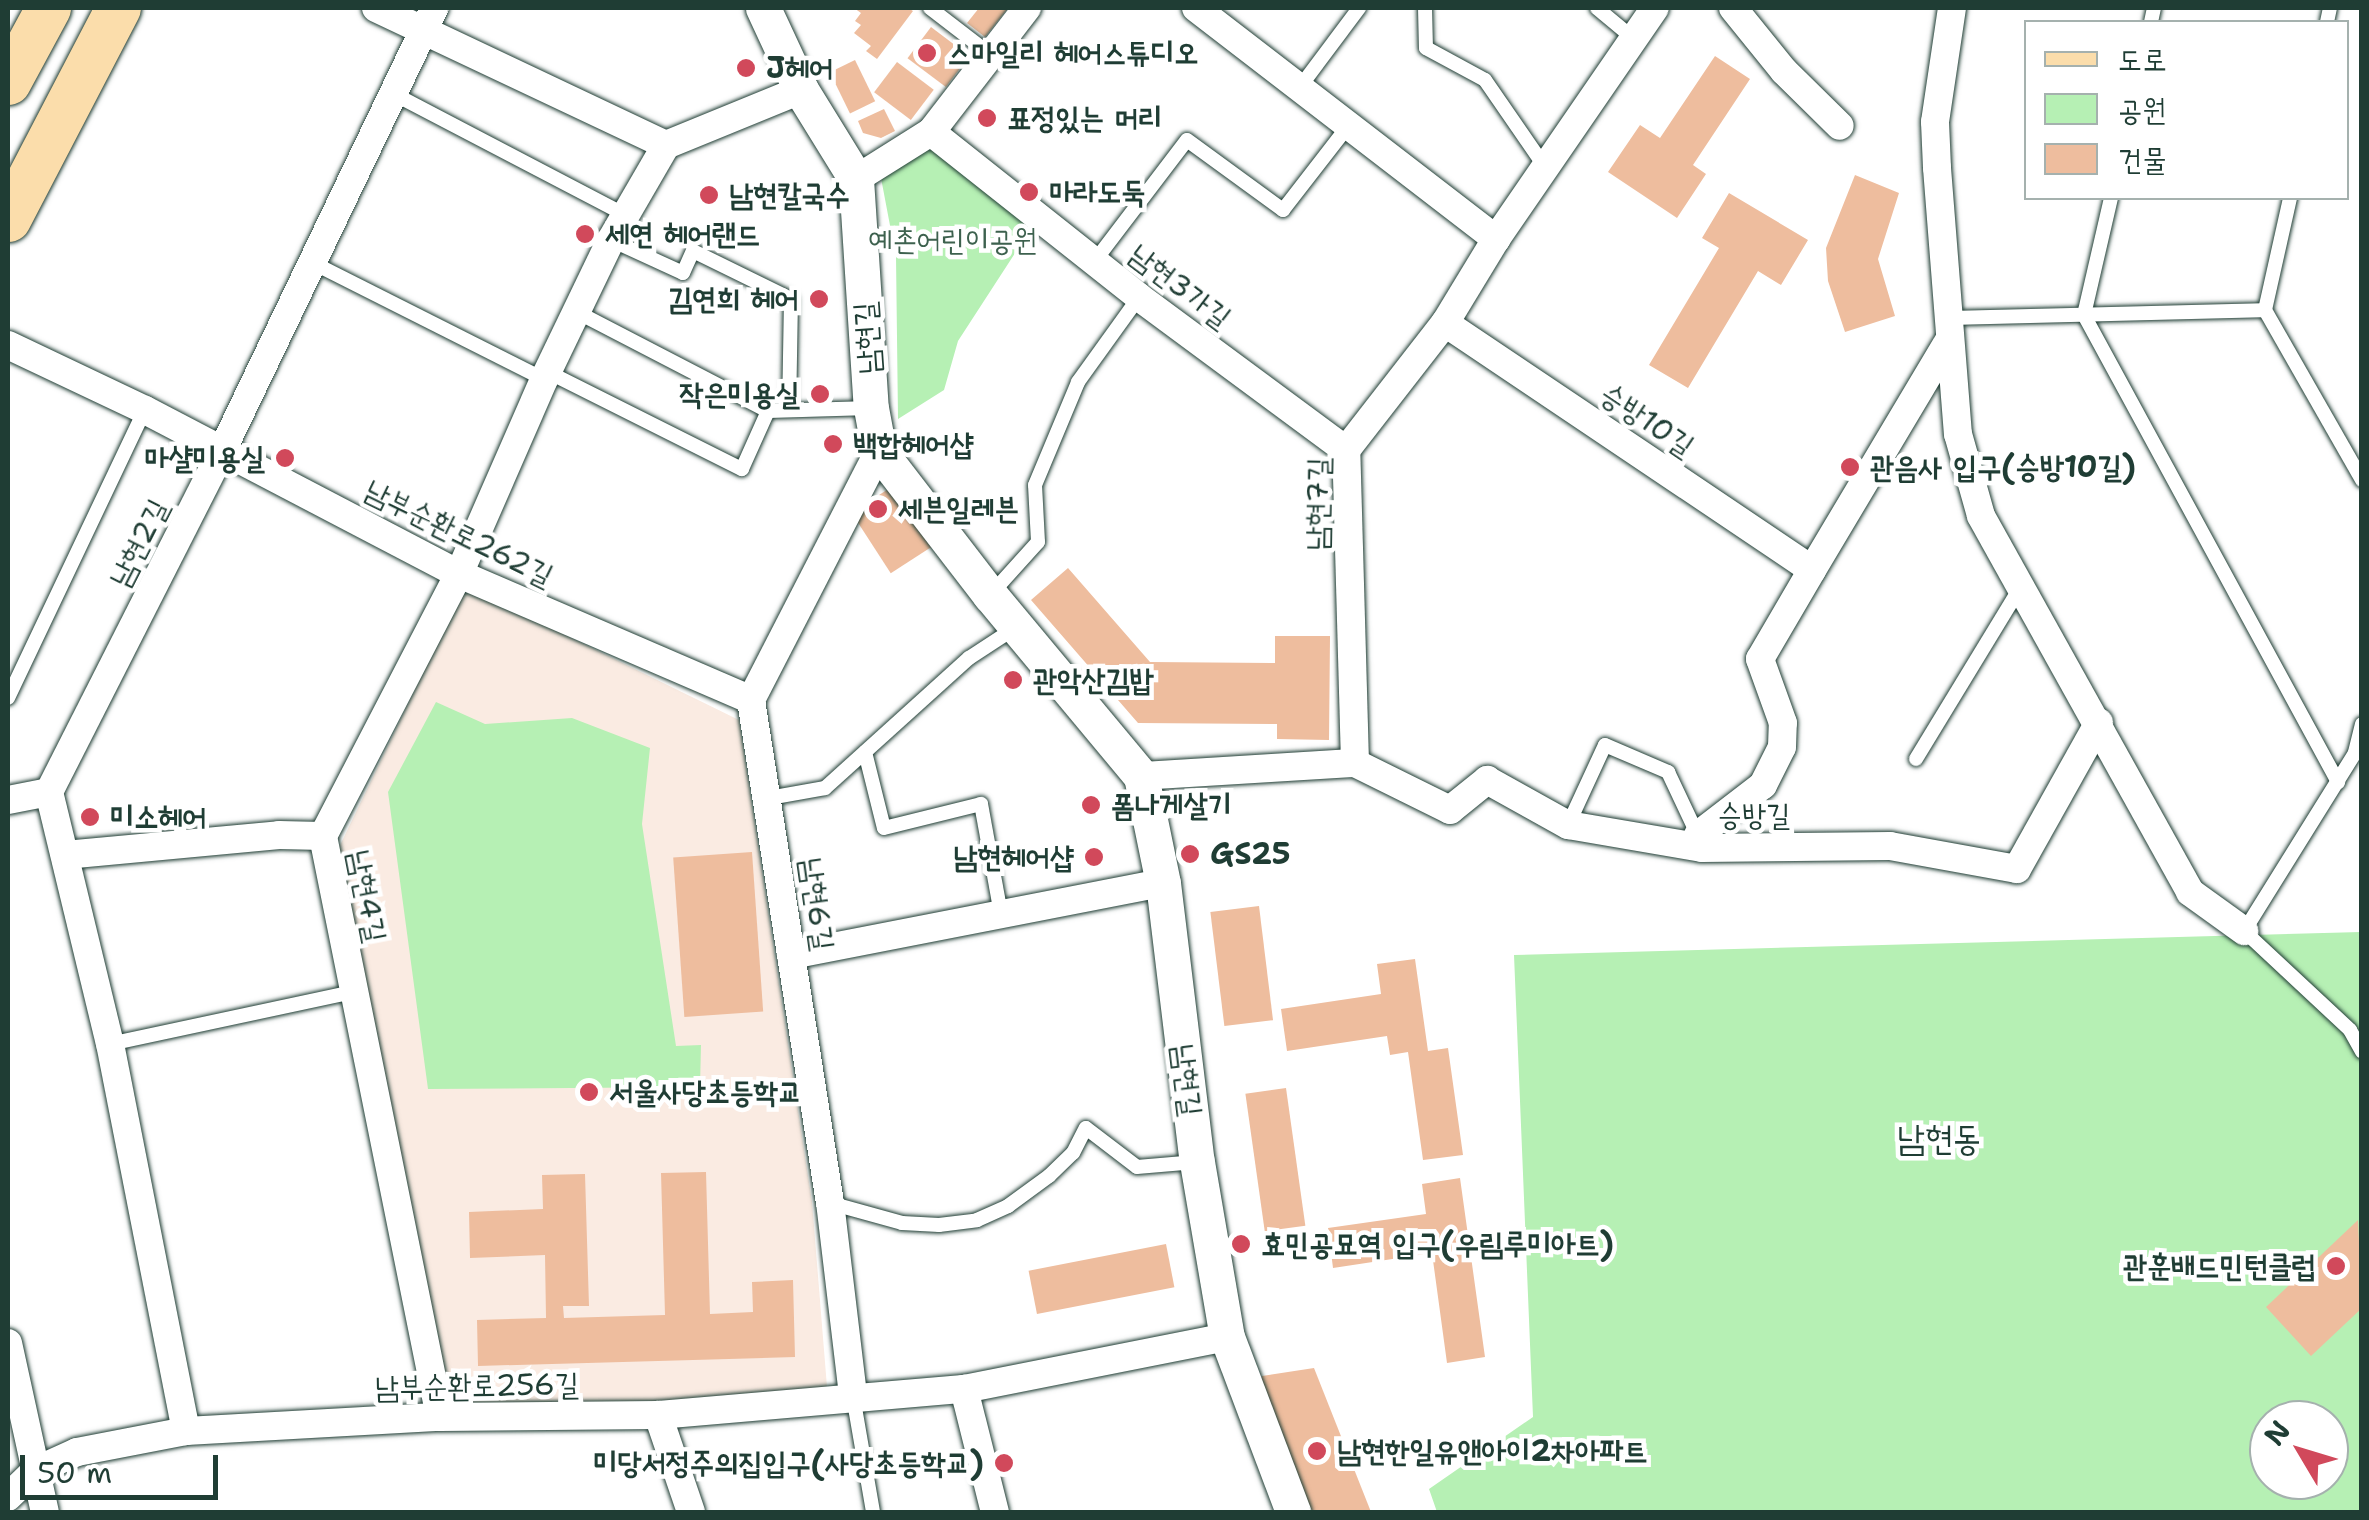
<!DOCTYPE html>
<meta charset="utf-8">
<style>
body{margin:0}
#map{position:relative;width:2369px;height:1520px;overflow:hidden;background:#fff;font-family:"Shantell Sans","Poor Story",sans-serif}
div>[style]{position:absolute}
[style*='--x']{left:calc(var(--x)*1px);top:calc(var(--y)*1px);width:calc(var(--w)*1px);rotate:calc(var(--a)*1deg)}
.built>*{inset:0;background:#faebe2}
.green>*{inset:0;background:#b6f0b4}
.building>*{inset:0;background:#eebd9e;transform-origin:0 0}
.roads{filter:drop-shadow(0 0 2px #1f3d34) drop-shadow(0 0 2px #1f3d34)}
.service>*{height:14px;margin:-7px;padding:0 7px;transform-origin:7px;border-radius:7px;background:#fff}
.minor>*{height:28px;margin:-14px;padding:0 14px;transform-origin:14px;border-radius:14px;background:#fff}
.tertiary>*{height:35px;margin:-17.5px;padding:0 17.5px;transform-origin:17.5px;border-radius:17.5px;background:#fff}
.primary>*{height:45px;margin:-22.5px;padding:0 22.5px;transform-origin:22.5px;border-radius:22.5px;background:#fbddab}
.dots>*{width:28px;height:28px;translate:-50% -50%;box-sizing:border-box;border:5px solid #fff;border-radius:50%}
span{translate:-50% -50%;white-space:nowrap;text-align:center;line-height:1.15;-webkit-text-stroke:9px #fff;paint-order:stroke}
.poi-label{font-size:30px;color:#1f3d34;font-weight:700}
.left{translate:0 -50%;text-align:left}
.right{translate:-100% -50%;text-align:right}
.park-label{font-size:30px;color:#3d614e}
.street-label{font-size:30px;color:#1f3d34}
.quarter-label{font-size:35px;color:#1f3d34}
.frame{position:absolute;inset:0;border:10px solid #1f3d34;pointer-events:none}
.legend{position:absolute;left:2024px;top:20px;width:325px;height:180px;box-sizing:border-box;background:#fff;border:2px solid #a5b1ae;margin:0;padding:12px 18px;list-style:none;font-size:30px;color:#1f3d34}
.legend li{display:flex;align-items:center;gap:20px;height:50px}
.legend b{width:50px;border:2px solid #a5b1ae}
.north{position:absolute;left:2249px;top:1400px;width:100px;height:100px;box-sizing:border-box;background:#fff;border:2px solid #a5b1ae;border-radius:50%;rotate:308deg;font-size:28px;font-weight:700;line-height:40px;text-align:center;color:#1f3d34}
.north::after{content:'';display:block;margin:auto;width:35px;height:45px;background:#d1495b;clip-path:polygon(50% 0,100% 100%,50% 72%,0 100%)}
.scale{position:absolute;left:20px;top:1455px;width:198px;height:45px;box-sizing:border-box;border:5px solid #1f3d34;border-top:0;padding-left:12px;font-size:30px;line-height:35px;white-space:nowrap;color:#1f3d34;-webkit-text-stroke:8px #fff;paint-order:stroke}
</style>
<div id="map">
<div class="built">
<i style="clip-path:polygon(465px 586px,739px 720px,812px 1202px,827px 1387px,658px 1415px,440px 1417px,331px 864px)"></i>
</div>
<div class="green">
<i style="clip-path:polygon(932px 145px,1032px 227px,958px 341px,944px 390px,898px 419px,896px 257px,881px 178px)"></i>
<i style="clip-path:polygon(436px 702px,485px 724px,572px 718px,650px 748px,642px 824px,676px 1046px,701px 1045px,700px 1087px,428px 1089px,388px 792px)"></i>
<i style="clip-path:polygon(evenodd,2361px 932px,2361px 1512px,1437px 1512px,1429px 1489px,1533px 1417px,1514px 955px,2361px 932px,2269px 1420px,2329px 1420px,2329px 1480px,2269px 1480px,2269px 1420px)"></i>
</div>
<div class="building">
<i style="clip-path:polygon(854px 8px,908px 8px,913px 11px,877px 59px,866px 51px,871px 46px,854px 33px,861px 25px,855px 21px,861px 13px)"></i>
<i style="clip-path:polygon(979px 8px,1008px 8px,985px 37px,967px 23px)"></i>
<i style="left:931px;top:27px;width:48px;height:39px;rotate:37deg"></i>
<i style="clip-path:polygon(1715px 56px,1750px 79px,1693px 165px,1706px 174px,1677px 218px,1608px 172px,1640px 125px,1660px 138px)"></i>
<i style="left:855px;top:60px;width:46px;height:28px;rotate:64deg"></i>
<i style="left:897px;top:62px;width:46px;height:38px;rotate:37deg"></i>
<i style="clip-path:polygon(884px 109px,895px 131px,881px 138px,863px 133px,858px 121px)"></i>
<i style="clip-path:polygon(1855px 175px,1899px 193px,1878px 259px,1895px 316px,1845px 332px,1828px 281px,1826px 248px)"></i>
<i style="clip-path:polygon(1729px 193px,1808px 240px,1781px 285px,1758px 271px,1688px 388px,1649px 365px,1719px 248px,1702px 238px)"></i>
<i style="left:896px;top:484px;width:72px;height:53px;rotate:57deg"></i>
<i style="clip-path:polygon(1068px 568px,1150px 662px,1275px 663px,1275px 636px,1330px 636px,1329px 740px,1277px 739px,1277px 724px,1138px 723px,1031px 600px)"></i>
<i style="left:752px;top:852px;width:160px;height:79px;rotate:86deg"></i>
<i style="left:1259px;top:906px;width:115px;height:49px;rotate:83deg"></i>
<i style="clip-path:polygon(1415px 959px,1428px 1051px,1448px 1048px,1463px 1155px,1423px 1160px,1408px 1052px,1390px 1055px,1387px 1036px,1287px 1051px,1281px 1009px,1381px 994px,1377px 964px)"></i>
<i style="left:1286px;top:1088px;width:139px;height:41px;rotate:82deg"></i>
<i style="clip-path:polygon(706px 1172px,710px 1314px,753px 1312px,752px 1282px,793px 1280px,795px 1357px,478px 1366px,477px 1320px,546px 1318px,545px 1255px,470px 1258px,469px 1212px,543px 1209px,542px 1175px,585px 1174px,589px 1306px,563px 1306px,564px 1318px,665px 1315px,661px 1173px)"></i>
<i style="clip-path:polygon(1460px 1178px,1485px 1357px,1447px 1363px,1432px 1253px,1333px 1268px,1328px 1228px,1426px 1214px,1422px 1184px)"></i>
<i style="clip-path:polygon(2358px 1220px,2362px 1308px,2311px 1356px,2266px 1307px)"></i>
<i style="left:1166px;top:1244px;width:44px;height:140px;rotate:79deg"></i>
<i style="clip-path:polygon(1314px 1368px,1371px 1512px,1311px 1512px,1262px 1389px,1262px 1376px)"></i>
</div>
<div class="roads">
<div class="service">
<i style="--x:930;--y:8;--w:77;--a:37.6"></i>
<i style="--x:1425;--y:8;--w:40;--a:88.6"></i>
<i style="--x:1426;--y:48;--w:67;--a:28.5"></i>
<i style="--x:1485;--y:80;--w:106;--a:55.4"></i>
<i style="--x:1597;--y:8;--w:47;--a:39.8"></i>
<i style="--x:2151;--y:22;--w:14;--a:-78"></i>
<i style="--x:2327;--y:22;--w:14;--a:-78"></i>
<i style="--x:1300;--y:87;--w:99;--a:-53.2"></i>
<i style="--x:394;--y:94;--w:261;--a:27.6"></i>
<i style="--x:2111;--y:198;--w:120;--a:103"></i>
<i style="--x:2084;--y:315;--w:532;--a:61.46"></i>
<i style="--x:611;--y:240;--w:79;--a:24.6"></i>
<i style="--x:683;--y:273;--w:24;--a:-66"></i>
<i style="--x:693;--y:251;--w:109;--a:26.1"></i>
<i style="--x:791;--y:299;--w:111;--a:91"></i>
<i style="--x:311;--y:262;--w:261;--a:26.7"></i>
<i style="--x:1094;--y:262;--w:153;--a:-52.7"></i>
<i style="--x:1187;--y:140;--w:119;--a:36.1"></i>
<i style="--x:1283;--y:210;--w:108;--a:-52.2"></i>
<i style="--x:2265;--y:310;--w:115;--a:-77.4"></i>
<i style="--x:577;--y:312;--w:215;--a:27.4"></i>
<i style="--x:768;--y:411;--w:103;--a:-1.7"></i>
<i style="--x:1947;--y:318;--w:318;--a:-1.4"></i>
<i style="--x:2265;--y:310;--w:196;--a:60.3"></i>
<i style="--x:548;--y:372;--w:217;--a:26.6"></i>
<i style="--x:742;--y:469;--w:64;--a:-65.9"></i>
<i style="--x:991;--y:594;--w:70;--a:-47.9"></i>
<i style="--x:1038;--y:542;--w:57;--a:-93"></i>
<i style="--x:1035;--y:485;--w:112;--a:-67.3"></i>
<i style="--x:1078;--y:382;--w:105;--a:-54.3"></i>
<i style="--x:8;--y:698;--w:319;--a:-64.6"></i>
<i style="--x:2362;--y:724;--w:30;--a:104"></i>
<i style="--x:2355;--y:753;--w:210;--a:121.9"></i>
<i style="--x:2244;--y:931;--w:145;--a:43"></i>
<i style="--x:2350;--y:1030;--w:25;--a:61"></i>
<i style="--x:865;--y:752;--w:78;--a:76"></i>
<i style="--x:884;--y:828;--w:100;--a:-13.9"></i>
<i style="--x:981;--y:804;--w:112;--a:79.7"></i>
<i style="--x:1916;--y:759;--w:202;--a:-58.7"></i>
<i style="--x:769;--y:798;--w:57;--a:-10.1"></i>
<i style="--x:825;--y:788;--w:194;--a:-42.1"></i>
<i style="--x:969;--y:658;--w:59;--a:-33.1"></i>
<i style="--x:1568;--y:825;--w:88;--a:-65.2"></i>
<i style="--x:1605;--y:745;--w:69;--a:23.2"></i>
<i style="--x:1668;--y:772;--w:73;--a:64.8"></i>
<i style="--x:110;--y:1044;--w:249;--a:-12.1"></i>
<i style="--x:830;--y:1203;--w:75;--a:15.5"></i>
<i style="--x:902;--y:1223;--w:37;--a:3"></i>
<i style="--x:939;--y:1225;--w:38;--a:-7"></i>
<i style="--x:977;--y:1220;--w:34;--a:-24"></i>
<i style="--x:1008;--y:1206;--w:51;--a:-36.2"></i>
<i style="--x:1049;--y:1176;--w:33;--a:-44"></i>
<i style="--x:1073;--y:1153;--w:28;--a:-63"></i>
<i style="--x:1086;--y:1128;--w:64;--a:37.4"></i>
<i style="--x:1137;--y:1167;--w:59;--a:-4.8"></i>
<i style="--x:853;--y:1396;--w:118;--a:80.2"></i>
</div>
<div class="minor">
<i style="--x:376;--y:8;--w:321;--a:25.3"></i>
<i style="--x:1196;--y:8;--w:379;--a:37.6"></i>
<i style="--x:1733;--y:8;--w:81;--a:51"></i>
<i style="--x:1784;--y:71;--w:78;--a:44.5"></i>
<i style="--x:1952;--y:8;--w:115;--a:98.5"></i>
<i style="--x:1935;--y:122;--w:46;--a:87.5"></i>
<i style="--x:1937;--y:168;--w:267;--a:85.5"></i>
<i style="--x:1958;--y:434;--w:85;--a:74.3"></i>
<i style="--x:1981;--y:516;--w:430;--a:60.9"></i>
<i style="--x:2190;--y:892;--w:67;--a:35.8"></i>
<i style="--x:931;--y:132;--w:265;--a:38.4"></i>
<i style="--x:1139;--y:297;--w:257;--a:36.5"></i>
<i style="--x:856;--y:179;--w:89;--a:-32.1"></i>
<i style="--x:931;--y:132;--w:157;--a:-52.3"></i>
<i style="--x:1445;--y:323;--w:442;--a:33.9"></i>
<i style="--x:1812;--y:570;--w:268;--a:-59.2"></i>
<i style="--x:8;--y:345;--w:152;--a:25.4"></i>
<i style="--x:145;--y:410;--w:354;--a:27.6"></i>
<i style="--x:459;--y:574;--w:318;--a:23.3"></i>
<i style="--x:1355;--y:763;--w:106;--a:26.3"></i>
<i style="--x:1450;--y:810;--w:48;--a:-39"></i>
<i style="--x:1487;--y:780;--w:93;--a:29.1"></i>
<i style="--x:1568;--y:825;--w:136;--a:9.7"></i>
<i style="--x:1702;--y:848;--w:188;--a:-0.6"></i>
<i style="--x:1890;--y:846;--w:129;--a:10.3"></i>
<i style="--x:2017;--y:869;--w:168;--a:-60.8"></i>
<i style="--x:1141;--y:776;--w:214;--a:-3.5"></i>
<i style="--x:1355;--y:763;--w:313;--a:-91.6"></i>
<i style="--x:1346;--y:450;--w:161;--a:-52.1"></i>
<i style="--x:1445;--y:323;--w:98;--a:-58.7"></i>
<i style="--x:1496;--y:239;--w:280;--a:-55.5"></i>
<i style="--x:8;--y:800;--w:42;--a:-11"></i>
<i style="--x:1698;--y:835;--w:82;--a:-37.6"></i>
<i style="--x:1763;--y:785;--w:42;--a:-63.4"></i>
<i style="--x:1782;--y:747;--w:24;--a:-88"></i>
<i style="--x:1783;--y:723;--w:68;--a:-109.8"></i>
<i style="--x:1760;--y:659;--w:103;--a:-59.7"></i>
<i style="--x:65;--y:855;--w:215;--a:-5.3"></i>
<i style="--x:279;--y:835;--w:44;--a:1.3"></i>
<i style="--x:791;--y:955;--w:379;--a:-11"></i>
<i style="--x:8;--y:1343;--w:173;--a:77.7"></i>
<i style="--x:964;--y:1389;--w:127;--a:75.9"></i>
<i style="--x:853;--y:1395;--w:193;--a:-96.8"></i>
<i style="--x:830;--y:1203;--w:509;--a:-98.93"></i>
<i style="--x:751;--y:700;--w:280;--a:-62.8"></i>
<i style="--x:658;--y:1415;--w:102;--a:71.2"></i>
<i style="--x:440;--y:1417;--w:593;--a:-101.39"></i>
<i style="--x:323;--y:836;--w:295;--a:-62.6"></i>
<i style="--x:459;--y:574;--w:213;--a:-66.4"></i>
<i style="--x:544;--y:379;--w:154;--a:-64.3"></i>
<i style="--x:611;--y:240;--w:110;--a:-59.9"></i>
<i style="--x:666;--y:145;--w:146;--a:-22.2"></i>
<i style="--x:186;--y:1431;--w:394;--a:-101.1"></i>
<i style="--x:110;--y:1044;--w:259;--a:-103.6"></i>
<i style="--x:49;--y:792;--w:382;--a:-63.1"></i>
<i style="--x:222;--y:451;--w:491;--a:-64.4"></i>
<i style="--x:8;--y:1497;--w:37;--a:-44"></i>
<i style="--x:35;--y:1471;--w:46;--a:-24.3"></i>
<i style="--x:77;--y:1452;--w:111;--a:-10.9"></i>
<i style="--x:186;--y:1431;--w:254;--a:-3.2"></i>
<i style="--x:440;--y:1417;--w:218;--a:-0.5"></i>
<i style="--x:658;--y:1415;--w:307;--a:-4.9"></i>
<i style="--x:964;--y:1389;--w:268;--a:-11.2"></i>
</div>
<div class="tertiary">
<i style="--x:763;--y:8;--w:90;--a:65.1"></i>
<i style="--x:801;--y:90;--w:105;--a:58.3"></i>
<i style="--x:856;--y:179;--w:229;--a:86.3"></i>
<i style="--x:871;--y:408;--w:44;--a:79.5"></i>
<i style="--x:879;--y:451;--w:182;--a:52.4"></i>
<i style="--x:990;--y:595;--w:236;--a:50.2"></i>
<i style="--x:1141;--y:776;--w:109;--a:78.4"></i>
<i style="--x:1163;--y:883;--w:281;--a:83.1"></i>
<i style="--x:1197;--y:1162;--w:178;--a:80.3"></i>
<i style="--x:1227;--y:1337;--w:187;--a:69.3"></i>
</div>
<div class="primary">
<i style="--x:8;--y:82;--w:84;--a:-61.6"></i>
<i style="--x:8;--y:219;--w:238;--a:-62.5"></i>
</div>
</div>
<div class="dots">
<i style="left:927px;top:53px;background:#d1495b"></i>
<i style="left:746px;top:68px;background:#d1495b"></i>
<i style="left:987px;top:118px;background:#d1495b"></i>
<i style="left:1029px;top:192px;background:#d1495b"></i>
<i style="left:709px;top:195px;background:#d1495b"></i>
<i style="left:585px;top:234px;background:#d1495b"></i>
<i style="left:819px;top:299px;background:#d1495b"></i>
<i style="left:820px;top:394px;background:#d1495b"></i>
<i style="left:833px;top:444px;background:#d1495b"></i>
<i style="left:285px;top:458px;background:#d1495b"></i>
<i style="left:1850px;top:467px;background:#d1495b"></i>
<i style="left:878px;top:509px;background:#d1495b"></i>
<i style="left:1013px;top:680px;background:#d1495b"></i>
<i style="left:1091px;top:805px;background:#d1495b"></i>
<i style="left:90px;top:817px;background:#d1495b"></i>
<i style="left:1190px;top:854px;background:#d1495b"></i>
<i style="left:1094px;top:857px;background:#d1495b"></i>
<i style="left:589px;top:1092px;background:#d1495b"></i>
<i style="left:1241px;top:1244px;background:#d1495b"></i>
<i style="left:2336px;top:1266px;background:#d1495b"></i>
<i style="left:1317px;top:1451px;background:#d1495b"></i>
<i style="left:1004px;top:1463px;background:#d1495b"></i>
</div>
<div class="poi-label">
<span class="left" style="left:947px;top:53px">스마일리 헤어스튜디오</span>
<span class="left" style="left:766px;top:68px">J헤어</span>
<span class="left" style="left:1007px;top:118px">표정있는 머리</span>
<span class="left" style="left:1049px;top:192px">마라도둑</span>
<span class="left" style="left:729px;top:195px">남현칼국수</span>
<span class="left" style="left:605px;top:234px">세연 헤어랜드</span>
<span class="right" style="left:799px;top:299px">김연희 헤어</span>
<span class="right" style="left:800px;top:394px">작은미용실</span>
<span class="left" style="left:853px;top:444px">백합헤어샵</span>
<span class="right" style="left:265px;top:458px">마샬미용실</span>
<span class="left" style="left:1870px;top:467px">관음사 입구(승방10길)</span>
<span class="left" style="left:898px;top:509px">세븐일레븐</span>
<span class="left" style="left:1033px;top:680px">관악산김밥</span>
<span class="left" style="left:1111px;top:805px">폼나게살기</span>
<span class="left" style="left:110px;top:817px">미소헤어</span>
<span class="left" style="left:1210px;top:854px">GS25</span>
<span class="right" style="left:1074px;top:857px">남현헤어샵</span>
<span class="left" style="left:609px;top:1092px">서울사당초등학교</span>
<span class="left" style="left:1261px;top:1244px">효민공묘역 입구(우림루미아트)</span>
<span class="right" style="left:2316px;top:1266px">관훈배드민턴클럽</span>
<span class="left" style="left:1337px;top:1451px">남현한일유앤아이2차아파트</span>
<span class="right" style="left:984px;top:1463px">미당서정주의집입구(사당초등학교)</span>
</div>
<div class="park-label">
<span style="left:953px;top:240px">예촌어린이공원</span>
</div>
<div class="street-label">
<span style="left:1180px;top:286px;rotate:37deg">남현3가길</span>
<span style="left:867px;top:338px;rotate:-94deg">남현길</span>
<span style="left:1647px;top:420px;rotate:34deg">승방10길</span>
<span style="left:1318px;top:504px;rotate:-89deg">남현7길</span>
<span style="left:459px;top:533px;rotate:26deg">남부순환로262길</span>
<span style="left:139px;top:543px;rotate:-63deg">남현2길</span>
<span style="left:1754px;top:815px">승방길</span>
<span style="left:367px;top:896px;rotate:79deg">남현4길</span>
<span style="left:817px;top:904px;rotate:82deg">남현6길</span>
<span style="left:1187px;top:1080px;rotate:83deg">남현길</span>
<span style="left:477px;top:1386px;rotate:-1deg">남부순환로256길</span>
</div>
<div class="quarter-label">
<span style="left:1939px;top:1138px">남현동</span>
</div>
<div class="frame"></div>
<ul class="legend">
<li><b style="height:12px;background:#fbddab"></b>도로</li>
<li><b style="height:28px;background:#b6f0b4"></b>공원</li>
<li><b style="height:28px;background:#eebd9e"></b>건물</li>
</ul>
<div class="north">N</div>
<div class="scale">50 m</div>
</div>
